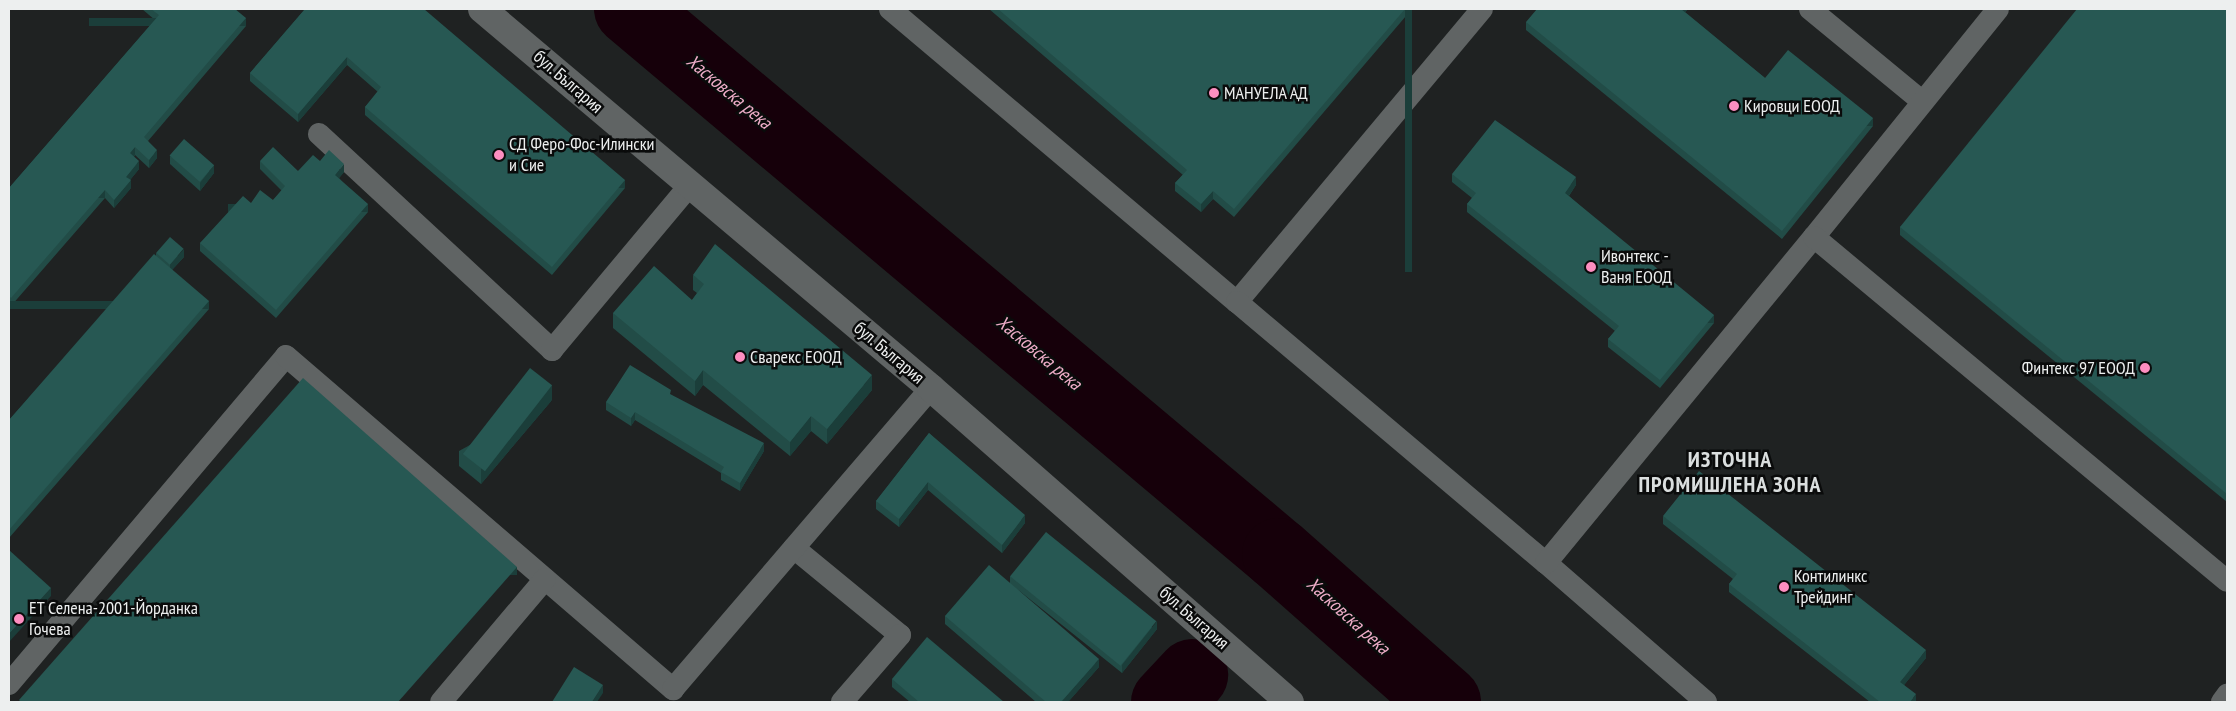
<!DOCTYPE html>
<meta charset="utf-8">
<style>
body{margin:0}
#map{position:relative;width:2236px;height:711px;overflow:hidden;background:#1f2222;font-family:"PT Sans Narrow",sans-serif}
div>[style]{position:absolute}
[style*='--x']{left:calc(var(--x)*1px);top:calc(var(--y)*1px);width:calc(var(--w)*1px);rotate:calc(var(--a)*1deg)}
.river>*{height:72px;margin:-36px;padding:0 36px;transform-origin:36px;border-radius:36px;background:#16000a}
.service>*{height:22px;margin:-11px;padding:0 11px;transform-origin:11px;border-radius:11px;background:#606464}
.minor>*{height:28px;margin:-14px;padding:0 14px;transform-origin:14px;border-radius:14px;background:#606464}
.wall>*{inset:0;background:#224c47}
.shaded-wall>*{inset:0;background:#1b3e3a;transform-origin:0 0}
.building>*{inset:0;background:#275853;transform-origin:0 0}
.dots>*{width:14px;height:14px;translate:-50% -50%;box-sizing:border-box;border:2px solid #0a0b0b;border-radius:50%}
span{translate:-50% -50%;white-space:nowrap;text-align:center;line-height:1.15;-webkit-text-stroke:5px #0a0b0b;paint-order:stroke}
.street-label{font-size:18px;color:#edefef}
.poi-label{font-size:18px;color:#edefef}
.left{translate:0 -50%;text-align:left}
.right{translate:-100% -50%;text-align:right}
.water-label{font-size:19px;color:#eeadc8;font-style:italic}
.district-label{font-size:22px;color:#dadede;font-weight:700;letter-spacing:1px}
.frame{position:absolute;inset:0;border:10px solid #edefef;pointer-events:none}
</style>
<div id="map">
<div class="river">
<i style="--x:630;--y:9;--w:847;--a:40.07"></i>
<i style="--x:1278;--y:554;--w:223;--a:41.5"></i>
<i style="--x:1167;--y:702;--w:37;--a:-47"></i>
</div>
<div class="service">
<i style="--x:890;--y:9;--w:454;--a:40.2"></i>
<i style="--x:1482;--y:9;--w:382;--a:129.9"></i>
<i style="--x:1237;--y:302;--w:404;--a:40.2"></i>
<i style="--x:1810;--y:9;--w:146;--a:39.5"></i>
<i style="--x:319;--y:134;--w:318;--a:42.8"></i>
<i style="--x:552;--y:350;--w:214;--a:-50.1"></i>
<i style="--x:1814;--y:237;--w:293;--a:-51.1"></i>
<i style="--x:794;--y:548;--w:137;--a:39.4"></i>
<i style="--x:900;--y:635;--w:89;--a:130.9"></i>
<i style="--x:9;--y:684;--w:429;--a:-49.8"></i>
<i style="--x:286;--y:356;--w:511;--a:40.71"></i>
<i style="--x:673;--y:689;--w:396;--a:-49.4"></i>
<i style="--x:441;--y:702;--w:161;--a:-49.8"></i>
<i style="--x:1706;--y:702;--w:212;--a:-139"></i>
<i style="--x:1546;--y:563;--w:422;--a:-50.6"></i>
<i style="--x:1814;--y:237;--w:537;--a:39.79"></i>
<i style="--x:2222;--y:702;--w:9;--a:-54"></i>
</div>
<div class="minor">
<i style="--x:482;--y:9;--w:588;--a:40.17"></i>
<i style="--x:931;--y:388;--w:477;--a:41.2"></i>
</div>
<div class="wall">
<i style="clip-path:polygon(142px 9px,235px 9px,246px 26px,148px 141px,157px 158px,149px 168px,135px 155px,134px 157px,139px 169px,130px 180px,131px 188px,114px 208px,105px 198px,11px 306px,9px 304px,9px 188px,155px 20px)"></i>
<i style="clip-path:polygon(305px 9px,625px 188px,552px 275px,365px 115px,365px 107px,378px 92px,347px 65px,298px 122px,250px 81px,250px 73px)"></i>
<i style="clip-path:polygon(989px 9px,1412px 9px,1234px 217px,1213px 199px,1201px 212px,1175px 191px,1175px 183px,1183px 175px)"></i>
<i style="clip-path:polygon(1688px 9px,1685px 12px,1765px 78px,1873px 126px,1782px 239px,1526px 30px,1526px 22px)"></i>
<i style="clip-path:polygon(2227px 9px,2227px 502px,1900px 235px,1900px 227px)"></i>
<i style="clip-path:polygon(170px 156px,214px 173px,200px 191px,170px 164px)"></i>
<i style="clip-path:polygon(260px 161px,298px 171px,320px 161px,344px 172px,339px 178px,368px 212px,276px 318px,200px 251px,200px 243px,251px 203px,273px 200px,282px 191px,260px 169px)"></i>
<i style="clip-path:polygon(1452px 174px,1576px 185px,1569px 196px,1714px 323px,1660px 388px,1608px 347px,1608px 339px,1615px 331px,1467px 212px,1467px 204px,1472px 198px,1452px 182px)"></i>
<i style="clip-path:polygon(156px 253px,184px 257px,172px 270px,209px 309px,9px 538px,9px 420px,156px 256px)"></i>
<i style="clip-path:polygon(693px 275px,872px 390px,827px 444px,811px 431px,790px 456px,703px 385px,695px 396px,613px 328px,613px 313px,692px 300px,697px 293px,693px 290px)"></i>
<i style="clip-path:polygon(671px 395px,764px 451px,740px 491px,721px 480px,721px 473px,635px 420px,631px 426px,606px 410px,606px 402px)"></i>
<i style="clip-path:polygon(552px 400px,481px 484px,459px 466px,459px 451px)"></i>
<i style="clip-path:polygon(929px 433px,1025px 523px,1002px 553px,928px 490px,899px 527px,876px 509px,876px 501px)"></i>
<i style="clip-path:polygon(1663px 516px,1926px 658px,1904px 685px,1916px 702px,1870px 702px,1729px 592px,1729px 584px,1733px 579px,1663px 524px)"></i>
<i style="clip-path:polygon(1010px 576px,1157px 629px,1122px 673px,1017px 589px,1099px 667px,1068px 702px,1036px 702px,945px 624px,945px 616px,1010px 583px)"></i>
<i style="clip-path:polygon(892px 679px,1004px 702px,910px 702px,892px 687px)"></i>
</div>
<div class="shaded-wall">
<i style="left:1405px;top:9px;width:7px;height:263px"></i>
<i style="clip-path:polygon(1681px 9px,1688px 9px,1681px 17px)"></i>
<i style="left:246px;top:18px;width:8px;height:157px;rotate:90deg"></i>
<i style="clip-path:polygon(347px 57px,347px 65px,298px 122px,298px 114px)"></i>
<i style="left:1873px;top:118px;width:8px;height:145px;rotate:90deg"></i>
<i style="clip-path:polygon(135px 147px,135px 155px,130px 161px,130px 153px)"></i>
<i style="clip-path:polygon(157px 150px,157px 158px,149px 168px,149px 160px)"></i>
<i style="clip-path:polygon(139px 161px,139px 169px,126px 185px,126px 177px)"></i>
<i style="clip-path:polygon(344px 164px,344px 172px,335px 183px,335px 175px)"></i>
<i style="clip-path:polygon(214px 165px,214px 173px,200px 191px,200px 183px)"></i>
<i style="clip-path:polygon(1576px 177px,1576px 185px,1565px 201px,1565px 193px)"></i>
<i style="clip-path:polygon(131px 180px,131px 188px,114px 208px,114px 200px)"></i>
<i style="left:625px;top:180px;width:8px;height:114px;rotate:90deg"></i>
<i style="left:105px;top:190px;width:8px;height:143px;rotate:90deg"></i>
<i style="clip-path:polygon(1213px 191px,1213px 199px,1201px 212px,1201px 204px)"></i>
<i style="left:368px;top:204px;width:8px;height:140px;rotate:90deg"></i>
<i style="clip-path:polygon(184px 249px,184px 257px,170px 272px,170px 264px)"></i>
<i style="left:209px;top:301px;width:8px;height:304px;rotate:90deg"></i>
<i style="left:1714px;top:315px;width:8px;height:85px;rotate:90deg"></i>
<i style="clip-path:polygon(703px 370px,703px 385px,695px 396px,695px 381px)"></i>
<i style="clip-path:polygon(872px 375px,872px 390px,827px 444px,827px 429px)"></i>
<i style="clip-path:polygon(552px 385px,552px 400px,481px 484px,481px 469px)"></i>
<i style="clip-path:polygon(635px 412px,635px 420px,631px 426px,631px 418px)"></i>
<i style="clip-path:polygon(811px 416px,811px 431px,790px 456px,790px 442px)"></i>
<i style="clip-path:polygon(764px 443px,764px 451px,740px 491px,740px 483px)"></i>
<i style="clip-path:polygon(928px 482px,928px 490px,899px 527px,899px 519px)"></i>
<i style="clip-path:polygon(1025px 515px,1025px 523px,1002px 553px,1002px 545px)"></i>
<i style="left:517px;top:567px;width:8px;height:180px;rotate:90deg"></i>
<i style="clip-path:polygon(51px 588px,51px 596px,9px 642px,9px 634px)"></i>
<i style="clip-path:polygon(1157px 621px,1157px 629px,1122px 673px,1122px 665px)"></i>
<i style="clip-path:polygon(1926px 650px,1926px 658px,1900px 690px,1900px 682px)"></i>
<i style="clip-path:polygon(1099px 659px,1099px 667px,1068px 702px,1061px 702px)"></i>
<i style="clip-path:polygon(603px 685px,603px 693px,597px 702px,592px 702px)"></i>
<i style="clip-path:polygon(1916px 694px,1916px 702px,1910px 702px)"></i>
</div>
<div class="building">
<i style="clip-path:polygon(151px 9px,235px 9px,246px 18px,144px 137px,157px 150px,149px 160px,135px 147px,130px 153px,139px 161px,126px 177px,131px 180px,114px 200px,105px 190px,11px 298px,9px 296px,9px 188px,159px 15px)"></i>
<i style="clip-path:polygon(305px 9px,424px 9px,625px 180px,552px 267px,365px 107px,381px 87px,347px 57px,298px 114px,250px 73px)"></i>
<i style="clip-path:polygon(998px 9px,1405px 9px,1234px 209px,1213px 191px,1201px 204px,1175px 183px,1187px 170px)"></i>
<i style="clip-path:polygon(1537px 9px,1681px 9px,1765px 78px,1788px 50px,1873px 118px,1782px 231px,1526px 22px)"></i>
<i style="clip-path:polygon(2077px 9px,2227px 9px,2227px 494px,1900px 227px)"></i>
<i style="clip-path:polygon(1495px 120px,1576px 177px,1565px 193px,1714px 315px,1660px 380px,1608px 339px,1619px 326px,1467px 204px,1476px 193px,1452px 174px)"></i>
<i style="left:184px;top:139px;width:40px;height:22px;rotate:41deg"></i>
<i style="clip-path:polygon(273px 147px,298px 171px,313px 155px,320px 161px,329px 150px,344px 164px,335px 175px,368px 204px,276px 310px,200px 243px,243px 196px,251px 203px,260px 190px,273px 200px,285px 186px,260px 161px)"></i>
<i style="left:170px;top:237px;width:18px;height:21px;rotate:41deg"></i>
<i style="clip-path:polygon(715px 244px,872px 375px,827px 429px,811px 416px,790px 442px,703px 370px,695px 381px,613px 313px,654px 266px,692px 300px,704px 284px,693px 275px)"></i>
<i style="clip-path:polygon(154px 254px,209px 301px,9px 530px,9px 420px)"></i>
<i style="clip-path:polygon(630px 365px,671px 390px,670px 394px,764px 443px,740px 483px,721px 472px,724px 467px,635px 412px,631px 418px,606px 402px)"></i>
<i style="left:530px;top:368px;width:28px;height:109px;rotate:38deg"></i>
<i style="clip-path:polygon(303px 378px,517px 567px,398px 702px,21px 702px,19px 700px)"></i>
<i style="clip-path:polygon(929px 433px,1025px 515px,1002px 545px,928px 482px,899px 519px,876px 501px)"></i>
<i style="clip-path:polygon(1699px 471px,1926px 650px,1900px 682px,1916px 694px,1910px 702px,1880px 702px,1729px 584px,1737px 574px,1663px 516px)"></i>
<i style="left:1046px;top:532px;width:142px;height:57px;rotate:39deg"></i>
<i style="clip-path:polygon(9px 550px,51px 588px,9px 634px)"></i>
<i style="clip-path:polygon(989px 565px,1099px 659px,1061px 702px,1046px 702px,945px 616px)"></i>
<i style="clip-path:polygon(927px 637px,1004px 702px,919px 702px,892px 679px)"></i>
<i style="clip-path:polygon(574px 667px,603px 685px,592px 702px,552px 702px)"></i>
</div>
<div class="dots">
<i style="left:1214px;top:93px;background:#fd8ec0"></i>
<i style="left:1734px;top:106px;background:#fd8ec0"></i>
<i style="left:499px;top:155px;background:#fd8ec0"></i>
<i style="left:1591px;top:267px;background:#fd8ec0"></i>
<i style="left:740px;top:357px;background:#fd8ec0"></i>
<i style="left:2145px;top:368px;background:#fd8ec0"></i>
<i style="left:1784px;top:587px;background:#fd8ec0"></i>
<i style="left:19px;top:619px;background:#fd8ec0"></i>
</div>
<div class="street-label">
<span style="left:568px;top:82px;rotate:41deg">бул. България</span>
<span style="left:889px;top:353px;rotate:40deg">бул. България</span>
<span style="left:1194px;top:618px;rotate:41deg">бул. България</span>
</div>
<div class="poi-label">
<span class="left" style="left:1224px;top:93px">МАНУЕЛА АД</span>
<span class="left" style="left:1744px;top:106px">Кировци ЕООД</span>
<span class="left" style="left:509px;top:155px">СД Феро-Фос-Илински<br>и Сие</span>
<span class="left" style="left:1601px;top:267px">Ивонтекс -<br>Ваня ЕООД</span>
<span class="left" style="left:750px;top:357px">Сварекс ЕООД</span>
<span class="right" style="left:2135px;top:368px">Финтекс 97 ЕООД</span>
<span class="left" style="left:1794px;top:587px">Контилинкс<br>Трейдинг</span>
<span class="left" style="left:29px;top:619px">ЕТ Селена-2001-Йорданка<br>Гочева</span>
</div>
<div class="water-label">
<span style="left:729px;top:92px;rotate:40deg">Хасковска река</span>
<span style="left:1039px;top:353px;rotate:40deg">Хасковска река</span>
<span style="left:1348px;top:616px;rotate:42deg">Хасковска река</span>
</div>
<div class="district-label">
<span style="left:1730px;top:472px">ИЗТОЧНА<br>ПРОМИШЛЕНА ЗОНА</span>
</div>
<div class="frame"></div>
</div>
